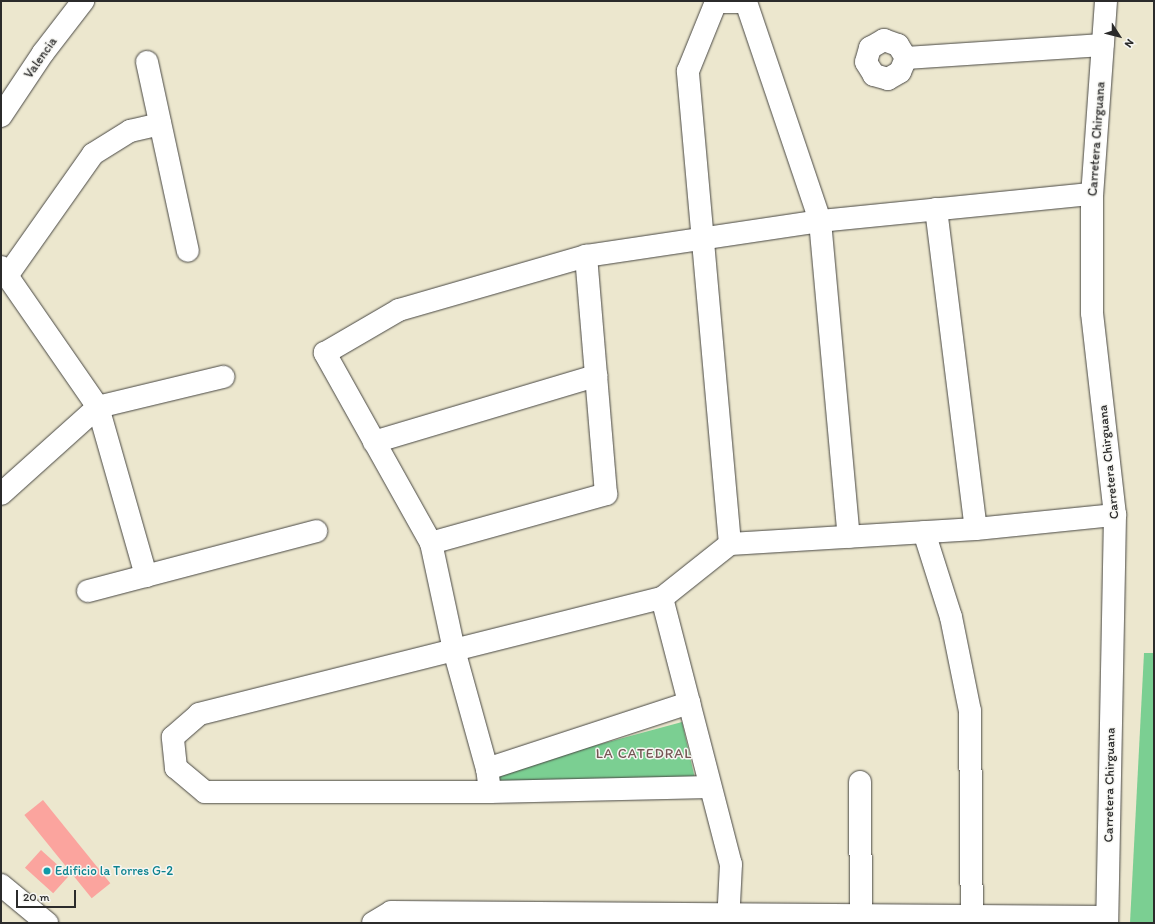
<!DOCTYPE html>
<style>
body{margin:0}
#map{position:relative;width:1155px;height:924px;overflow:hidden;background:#ece7ce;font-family:Itim,sans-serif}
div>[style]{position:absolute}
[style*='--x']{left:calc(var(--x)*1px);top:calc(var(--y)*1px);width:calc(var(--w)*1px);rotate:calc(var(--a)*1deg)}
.green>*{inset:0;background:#7bcf92}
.building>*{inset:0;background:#fba49e;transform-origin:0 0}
.roads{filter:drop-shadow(0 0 1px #484743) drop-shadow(0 0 1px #484743)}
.minor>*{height:22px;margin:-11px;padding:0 11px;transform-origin:11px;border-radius:11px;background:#fff}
.dots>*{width:11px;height:11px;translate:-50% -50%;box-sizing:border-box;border:2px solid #f6f6f2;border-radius:50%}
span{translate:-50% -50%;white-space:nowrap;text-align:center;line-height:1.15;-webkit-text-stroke:3px #f6f6f2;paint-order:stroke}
.street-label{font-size:13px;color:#2b2b2b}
.culture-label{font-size:13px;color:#0d838f}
.left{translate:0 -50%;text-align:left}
.neighbourhood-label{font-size:14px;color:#745553;letter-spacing:1px}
.frame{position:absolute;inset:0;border:2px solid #2b2b2b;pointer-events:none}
.north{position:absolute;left:1099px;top:16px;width:40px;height:40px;-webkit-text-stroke:3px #f6f6f2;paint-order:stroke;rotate:126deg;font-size:11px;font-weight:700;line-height:16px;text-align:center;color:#2b2b2b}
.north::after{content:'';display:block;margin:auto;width:14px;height:18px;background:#2b2b2b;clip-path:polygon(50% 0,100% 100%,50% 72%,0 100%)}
.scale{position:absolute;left:16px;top:890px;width:60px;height:18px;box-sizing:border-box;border:2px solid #2b2b2b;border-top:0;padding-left:5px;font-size:12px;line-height:14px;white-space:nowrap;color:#2b2b2b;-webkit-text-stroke:3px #f6f6f2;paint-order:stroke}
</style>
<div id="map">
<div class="green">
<i style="clip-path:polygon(1144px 653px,1154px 653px,1154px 923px,1130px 923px)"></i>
<i style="clip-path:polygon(682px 722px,696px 783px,500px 787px,497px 772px)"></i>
</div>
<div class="building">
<i style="left:43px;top:800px;width:107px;height:24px;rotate:51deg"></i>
<i style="left:41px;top:850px;width:38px;height:24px;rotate:42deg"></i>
</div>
<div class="roads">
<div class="minor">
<i style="--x:1106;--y:1;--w:194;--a:94.1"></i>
<i style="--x:1092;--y:194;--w:119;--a:90"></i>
<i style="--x:1092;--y:313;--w:203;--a:83.5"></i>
<i style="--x:1115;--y:515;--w:408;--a:91.1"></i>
<i style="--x:884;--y:40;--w:15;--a:20"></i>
<i style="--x:898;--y:45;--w:15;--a:58"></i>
<i style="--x:906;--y:58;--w:15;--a:113"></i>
<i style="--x:900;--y:72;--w:14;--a:150"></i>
<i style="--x:888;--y:79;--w:15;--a:-164"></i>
<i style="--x:874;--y:75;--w:15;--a:-122"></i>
<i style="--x:866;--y:62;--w:15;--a:-74"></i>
<i style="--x:870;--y:48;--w:16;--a:-30"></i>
<i style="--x:906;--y:58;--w:197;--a:-3.8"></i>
<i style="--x:147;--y:62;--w:193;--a:77.8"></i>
<i style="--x:1;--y:116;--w:76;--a:-56.3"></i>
<i style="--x:43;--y:53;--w:66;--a:-52.4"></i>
<i style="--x:936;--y:209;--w:322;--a:82.9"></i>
<i style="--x:1;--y:267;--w:170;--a:55.3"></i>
<i style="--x:98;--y:407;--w:176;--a:74.1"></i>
<i style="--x:7;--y:276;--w:149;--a:-54.8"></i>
<i style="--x:93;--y:154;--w:44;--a:-31.9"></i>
<i style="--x:130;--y:131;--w:31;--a:-13"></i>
<i style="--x:374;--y:442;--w:232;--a:-16.6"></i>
<i style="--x:1;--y:494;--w:130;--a:-41.9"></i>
<i style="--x:98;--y:407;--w:129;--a:-13.5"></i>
<i style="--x:924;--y:532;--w:89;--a:72.4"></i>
<i style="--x:951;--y:617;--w:96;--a:78.6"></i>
<i style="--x:970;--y:711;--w:212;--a:89.5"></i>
<i style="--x:431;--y:543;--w:182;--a:-15.6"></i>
<i style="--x:606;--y:494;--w:239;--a:-94.8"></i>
<i style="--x:730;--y:544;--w:475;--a:-95.1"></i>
<i style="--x:688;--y:71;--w:74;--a:-67.9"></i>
<i style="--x:716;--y:2;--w:30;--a:0"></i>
<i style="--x:746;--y:2;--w:231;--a:71.3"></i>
<i style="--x:820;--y:221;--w:317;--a:84.8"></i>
<i style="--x:88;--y:591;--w:236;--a:-14.7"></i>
<i style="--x:662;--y:598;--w:275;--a:75.5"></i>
<i style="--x:731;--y:864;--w:59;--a:92.9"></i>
<i style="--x:487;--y:769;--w:213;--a:-18.1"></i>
<i style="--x:860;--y:782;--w:141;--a:89.6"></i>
<i style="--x:710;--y:787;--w:220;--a:178.7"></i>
<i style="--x:490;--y:792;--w:285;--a:180"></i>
<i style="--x:205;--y:792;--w:38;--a:-140"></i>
<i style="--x:176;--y:768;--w:31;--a:-96"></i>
<i style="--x:173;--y:737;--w:35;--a:-41"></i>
<i style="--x:199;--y:714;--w:477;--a:-14.1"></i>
<i style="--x:662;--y:598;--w:87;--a:-38.5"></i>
<i style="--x:730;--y:544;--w:246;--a:-3.5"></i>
<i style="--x:976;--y:529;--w:140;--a:-5.8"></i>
<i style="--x:490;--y:792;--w:23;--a:-97"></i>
<i style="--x:487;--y:769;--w:123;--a:-105.5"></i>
<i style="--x:454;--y:650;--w:109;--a:-102.1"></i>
<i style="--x:431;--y:543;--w:218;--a:-119.2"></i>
<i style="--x:325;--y:353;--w:86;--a:-30.2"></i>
<i style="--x:399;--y:310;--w:195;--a:-16.1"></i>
<i style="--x:586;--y:256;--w:237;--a:-8.5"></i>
<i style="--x:820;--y:221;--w:273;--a:-5.7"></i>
<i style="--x:1;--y:885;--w:60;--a:39.6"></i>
<i style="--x:373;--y:923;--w:21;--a:-31"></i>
<i style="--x:391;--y:912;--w:716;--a:0.4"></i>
</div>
</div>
<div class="dots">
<i style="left:47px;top:871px;background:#0f9aa8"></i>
</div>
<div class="street-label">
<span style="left:41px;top:58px;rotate:-55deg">Valencia</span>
<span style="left:1097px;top:139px;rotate:-86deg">Carretera Chirguana</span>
<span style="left:1109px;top:462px;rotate:-96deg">Carretera Chirguana</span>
<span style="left:1110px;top:785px;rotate:-89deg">Carretera Chirguana</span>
</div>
<div class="culture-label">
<span class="left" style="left:55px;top:871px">Edificio la Torres G-2</span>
</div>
<div class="neighbourhood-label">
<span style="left:644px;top:754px">LA CATEDRAL</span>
</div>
<div class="frame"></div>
<div class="north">N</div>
<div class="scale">20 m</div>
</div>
